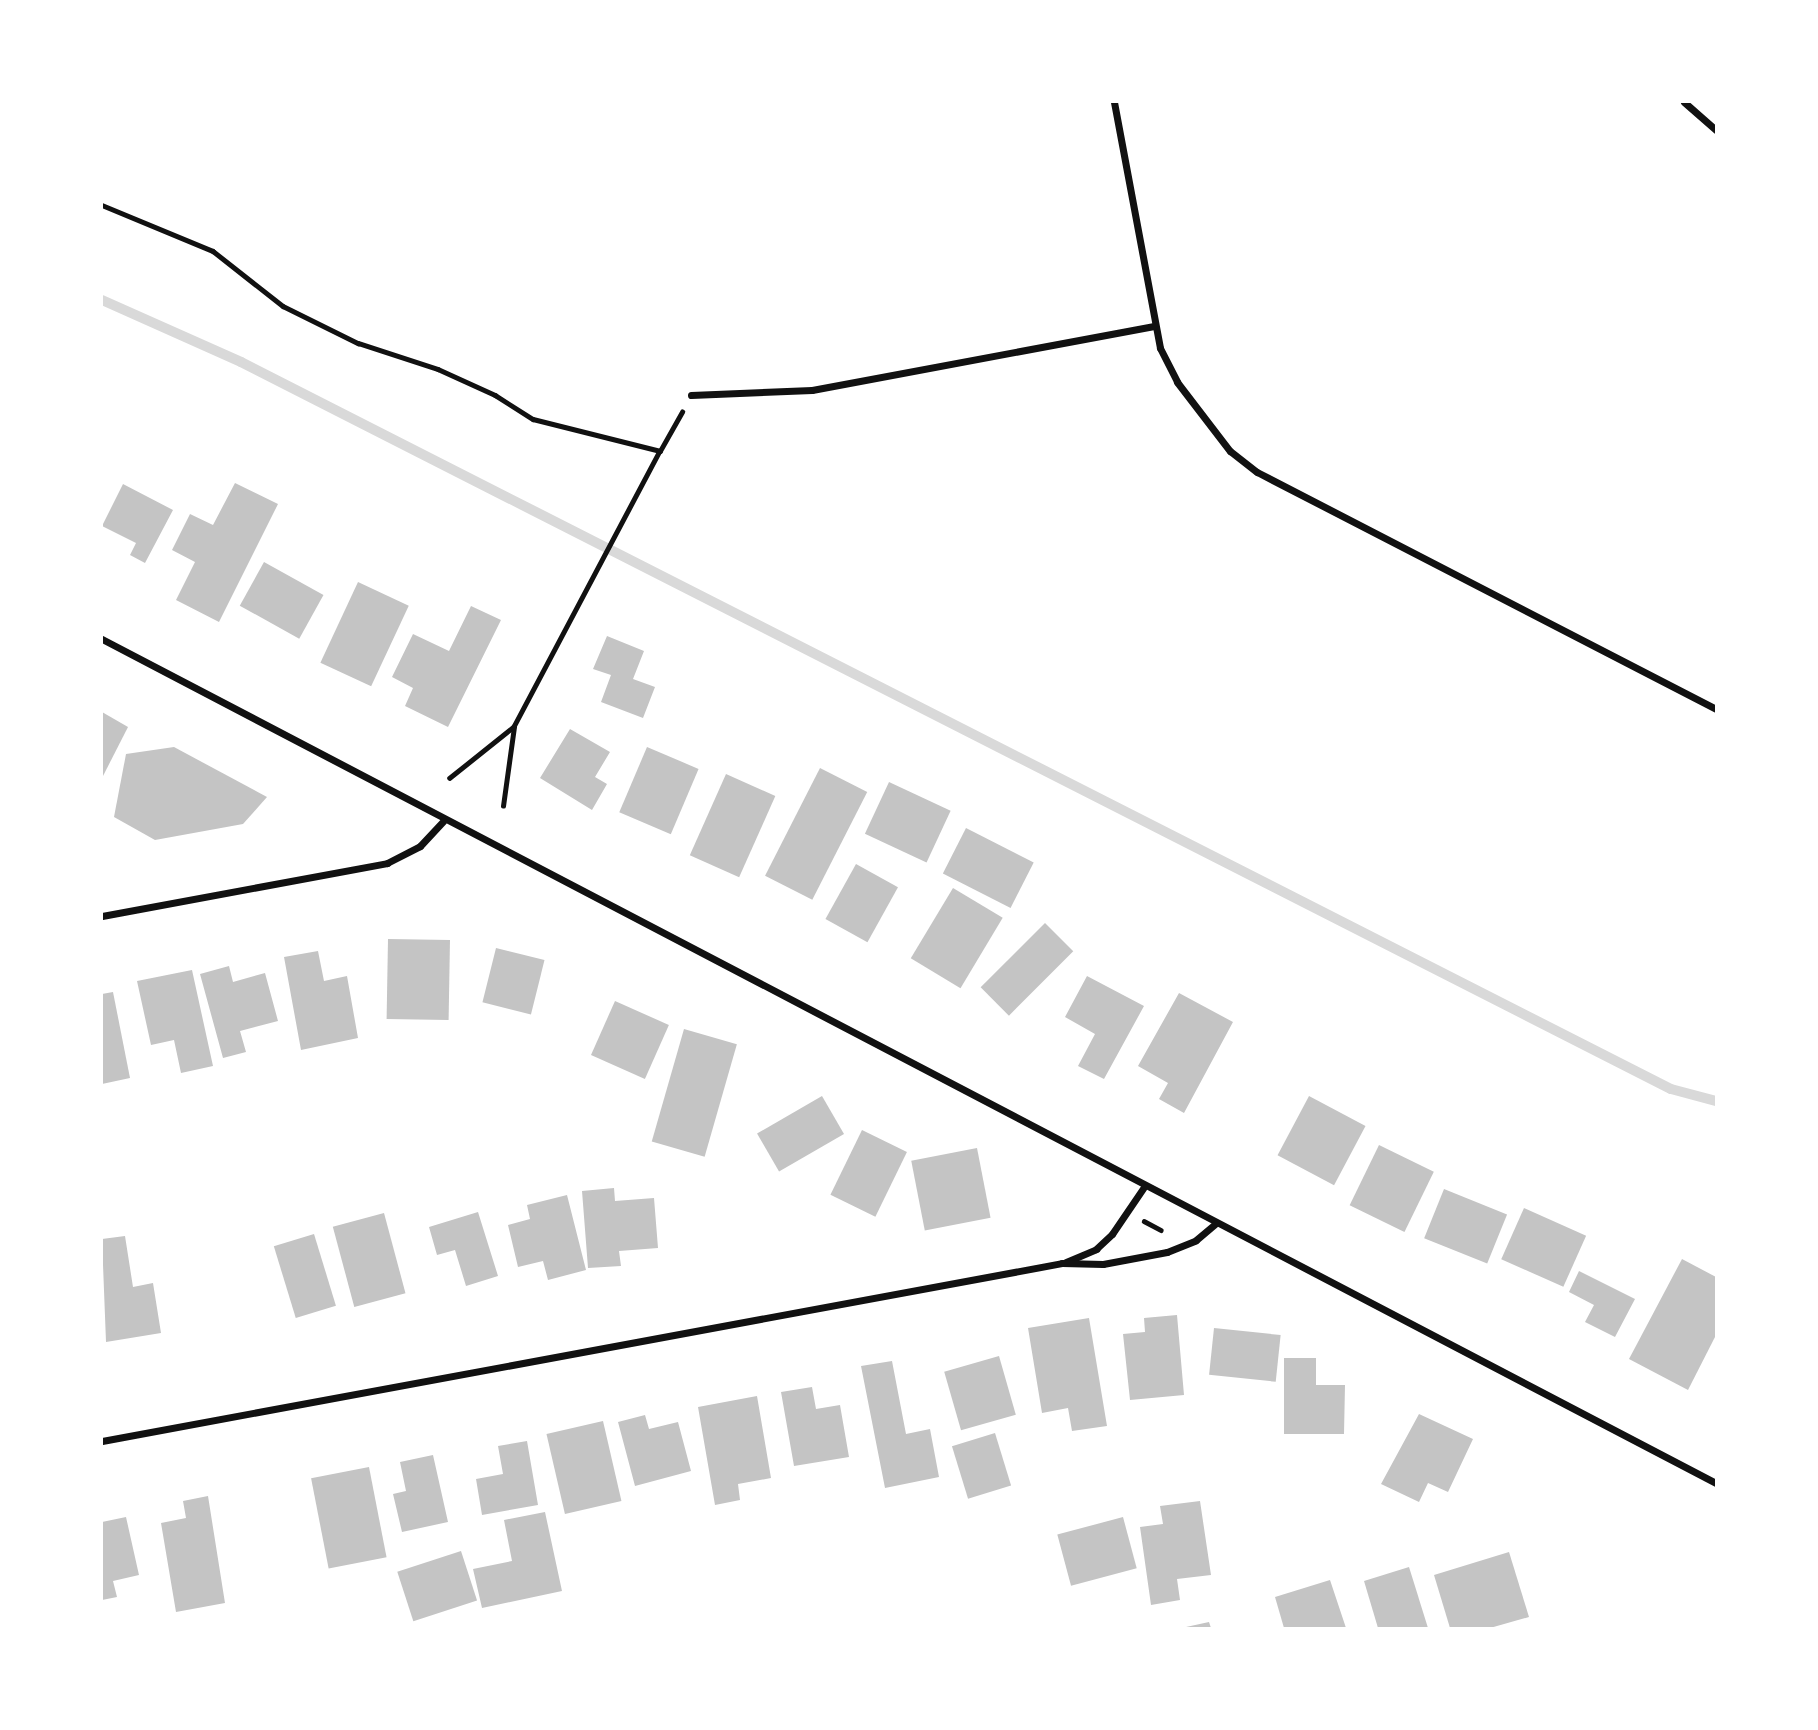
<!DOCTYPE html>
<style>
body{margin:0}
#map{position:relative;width:1818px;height:1730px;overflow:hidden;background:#fff;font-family:Karla,sans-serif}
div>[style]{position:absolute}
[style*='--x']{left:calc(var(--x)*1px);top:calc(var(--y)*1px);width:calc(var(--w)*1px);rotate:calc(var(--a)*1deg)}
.stream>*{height:10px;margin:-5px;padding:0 5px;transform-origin:5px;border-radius:5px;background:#d9d9d9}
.building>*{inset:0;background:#c4c4c4;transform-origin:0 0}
.path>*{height:4.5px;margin:-2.25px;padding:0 2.25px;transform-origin:2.25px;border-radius:2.25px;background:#111}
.minor>*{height:7px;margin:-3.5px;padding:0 3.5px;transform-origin:3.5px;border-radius:3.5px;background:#111}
span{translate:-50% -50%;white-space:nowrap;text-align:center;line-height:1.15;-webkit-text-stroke:7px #fff;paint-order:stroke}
.frame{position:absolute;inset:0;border:103px solid #fff;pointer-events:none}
</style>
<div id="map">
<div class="stream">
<i style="--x:102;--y:300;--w:152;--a:24"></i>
<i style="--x:241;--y:362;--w:1604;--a:26.95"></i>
<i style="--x:1671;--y:1089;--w:47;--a:14.9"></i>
</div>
<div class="building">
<i style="clip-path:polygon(235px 483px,278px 504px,219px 622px,176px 600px,195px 562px,172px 550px,190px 514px,213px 525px)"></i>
<i style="clip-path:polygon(123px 484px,173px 510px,145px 563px,130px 555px,136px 543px,102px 526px)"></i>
<i style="left:264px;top:562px;width:68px;height:50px;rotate:29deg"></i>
<i style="left:358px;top:582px;width:56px;height:89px;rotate:25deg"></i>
<i style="clip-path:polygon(471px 606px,501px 620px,448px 727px,405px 706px,413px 688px,392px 677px,413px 634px,449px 651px)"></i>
<i style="clip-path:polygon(607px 636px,644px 651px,633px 679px,655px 687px,643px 718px,601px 702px,611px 675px,593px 669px)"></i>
<i style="clip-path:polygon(102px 712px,128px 727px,102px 778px)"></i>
<i style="clip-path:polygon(570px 729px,610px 752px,595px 777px,607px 784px,592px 810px,540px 778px)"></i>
<i style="clip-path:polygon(174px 747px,267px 797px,243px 824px,155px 840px,114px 817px,126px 754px)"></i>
<i style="left:647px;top:747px;width:56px;height:71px;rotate:23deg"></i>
<i style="left:820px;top:768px;width:53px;height:121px;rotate:27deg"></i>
<i style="left:726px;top:774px;width:54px;height:89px;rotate:24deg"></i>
<i style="left:889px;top:782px;width:68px;height:57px;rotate:25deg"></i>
<i style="left:966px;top:828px;width:76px;height:51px;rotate:27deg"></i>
<i style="left:856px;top:864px;width:48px;height:63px;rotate:29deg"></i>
<i style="left:953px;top:888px;width:58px;height:82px;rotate:31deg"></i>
<i style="left:1045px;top:923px;width:40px;height:91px;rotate:45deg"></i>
<i style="left:388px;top:939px;width:62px;height:80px;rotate:1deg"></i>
<i style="left:496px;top:948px;width:50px;height:56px;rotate:14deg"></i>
<i style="clip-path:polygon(318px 951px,324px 981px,347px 976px,358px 1038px,301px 1050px,284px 957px)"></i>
<i style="clip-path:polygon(229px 966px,233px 982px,265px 973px,278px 1021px,240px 1031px,246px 1052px,223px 1058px,200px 974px)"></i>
<i style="clip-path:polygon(192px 970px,213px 1066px,181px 1073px,174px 1040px,151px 1045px,137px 981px)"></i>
<i style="clip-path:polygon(1087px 976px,1144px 1006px,1104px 1079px,1078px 1066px,1095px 1034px,1065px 1017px)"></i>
<i style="clip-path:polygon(113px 992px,130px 1078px,102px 1084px,102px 994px)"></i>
<i style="clip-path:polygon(1179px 993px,1233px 1022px,1184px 1113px,1159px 1099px,1168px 1083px,1138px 1066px)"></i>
<i style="left:615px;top:1001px;width:59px;height:59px;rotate:24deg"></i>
<i style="left:684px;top:1029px;width:55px;height:117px;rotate:16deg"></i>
<i style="left:822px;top:1096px;width:44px;height:75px;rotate:60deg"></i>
<i style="left:1309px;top:1096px;width:64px;height:67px;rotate:28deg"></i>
<i style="left:862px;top:1130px;width:50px;height:72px;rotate:26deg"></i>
<i style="left:1379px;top:1145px;width:61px;height:67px;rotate:26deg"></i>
<i style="left:977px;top:1148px;width:71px;height:67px;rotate:79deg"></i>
<i style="clip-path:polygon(614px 1188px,615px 1201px,654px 1198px,658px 1248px,619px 1251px,621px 1266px,588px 1268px,582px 1191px)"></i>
<i style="left:1444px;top:1189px;width:68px;height:53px;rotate:22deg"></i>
<i style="clip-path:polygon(567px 1195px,586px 1270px,548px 1280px,543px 1261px,518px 1267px,508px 1225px,530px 1219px,527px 1205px)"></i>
<i style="left:1524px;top:1208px;width:68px;height:56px;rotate:24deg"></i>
<i style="clip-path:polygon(478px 1212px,498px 1276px,466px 1286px,455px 1250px,437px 1255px,429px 1227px)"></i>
<i style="left:384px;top:1213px;width:83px;height:53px;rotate:75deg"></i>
<i style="left:314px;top:1234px;width:75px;height:42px;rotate:73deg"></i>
<i style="clip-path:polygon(125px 1236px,133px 1287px,153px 1283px,161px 1333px,106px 1342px,102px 1239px)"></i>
<i style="clip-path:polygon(1682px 1259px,1716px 1277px,1716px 1335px,1688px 1390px,1629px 1359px)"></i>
<i style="clip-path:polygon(1579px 1271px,1635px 1299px,1615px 1337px,1585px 1322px,1594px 1305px,1569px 1292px)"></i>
<i style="clip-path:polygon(1177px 1315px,1184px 1395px,1130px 1400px,1123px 1334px,1145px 1332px,1144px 1318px)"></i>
<i style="clip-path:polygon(1089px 1318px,1107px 1426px,1072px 1431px,1068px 1408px,1042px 1413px,1028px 1328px)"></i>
<i style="left:1214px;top:1328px;width:67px;height:47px;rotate:6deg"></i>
<i style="left:999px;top:1356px;width:61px;height:57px;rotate:74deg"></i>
<i style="clip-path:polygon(1284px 1358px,1316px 1358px,1316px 1385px,1345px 1385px,1344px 1434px,1284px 1434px)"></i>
<i style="clip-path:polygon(892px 1361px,906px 1434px,930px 1429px,939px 1477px,885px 1488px,861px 1366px)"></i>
<i style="clip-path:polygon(812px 1387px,816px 1409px,840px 1405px,849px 1457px,794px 1466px,781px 1392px)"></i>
<i style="clip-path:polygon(757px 1396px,771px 1478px,738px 1484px,740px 1500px,715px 1505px,698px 1407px)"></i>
<i style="clip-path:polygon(1419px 1414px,1473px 1439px,1448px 1492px,1428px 1483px,1419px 1502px,1381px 1484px)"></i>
<i style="clip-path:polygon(645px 1415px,649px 1429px,678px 1422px,691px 1471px,635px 1486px,618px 1422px)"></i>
<i style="left:603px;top:1421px;width:82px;height:58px;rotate:77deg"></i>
<i style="left:995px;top:1433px;width:55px;height:45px;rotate:73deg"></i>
<i style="clip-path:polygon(527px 1441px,538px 1505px,482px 1515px,476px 1479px,503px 1474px,498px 1446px)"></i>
<i style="clip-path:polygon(433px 1455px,448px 1522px,402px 1532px,393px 1494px,406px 1491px,400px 1462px)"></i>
<i style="left:369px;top:1467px;width:92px;height:59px;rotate:79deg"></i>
<i style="clip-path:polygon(208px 1496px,225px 1603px,176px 1612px,161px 1523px,186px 1518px,183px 1501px)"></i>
<i style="clip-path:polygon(1200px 1501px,1211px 1575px,1177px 1579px,1180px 1600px,1151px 1605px,1140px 1527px,1163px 1524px,1160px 1506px)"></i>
<i style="clip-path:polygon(545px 1512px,562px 1591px,482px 1608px,473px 1569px,512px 1561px,504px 1520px)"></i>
<i style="clip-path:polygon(126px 1517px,139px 1575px,113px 1581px,117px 1597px,102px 1600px,102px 1522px)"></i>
<i style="left:1123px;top:1517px;width:53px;height:68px;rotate:75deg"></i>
<i style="left:461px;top:1551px;width:52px;height:67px;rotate:72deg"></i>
<i style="clip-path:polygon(1509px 1552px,1529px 1617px,1490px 1628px,1450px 1628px,1434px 1575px)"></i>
<i style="clip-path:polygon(1409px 1567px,1428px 1628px,1378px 1628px,1364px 1581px)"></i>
<i style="clip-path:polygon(1330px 1580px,1346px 1628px,1284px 1628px,1275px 1597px)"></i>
<i style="clip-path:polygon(1209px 1622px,1211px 1628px,1186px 1628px,1186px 1627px)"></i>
</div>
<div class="path">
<i style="--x:102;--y:205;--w:120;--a:22.5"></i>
<i style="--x:213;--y:251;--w:89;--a:38.2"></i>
<i style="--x:283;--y:306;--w:84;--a:26.3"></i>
<i style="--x:358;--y:343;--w:84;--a:18"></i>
<i style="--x:438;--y:369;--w:63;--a:24.5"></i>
<i style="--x:495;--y:395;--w:45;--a:32.3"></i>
<i style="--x:533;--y:419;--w:131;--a:14.1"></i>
<i style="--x:660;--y:451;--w:312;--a:117.9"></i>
<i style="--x:514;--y:727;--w:82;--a:141.4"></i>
<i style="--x:660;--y:451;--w:45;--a:-60.6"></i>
<i style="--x:503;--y:806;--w:80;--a:-82.1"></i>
<i style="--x:1144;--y:1221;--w:19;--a:28"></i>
</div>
<div class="minor">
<i style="--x:1114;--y:102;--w:250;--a:79.4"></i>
<i style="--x:1160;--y:348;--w:38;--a:63"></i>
<i style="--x:1177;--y:382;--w:87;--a:52.5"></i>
<i style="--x:1230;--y:451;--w:34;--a:38"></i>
<i style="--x:1257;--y:472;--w:517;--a:27.31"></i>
<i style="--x:1684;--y:102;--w:43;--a:41.2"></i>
<i style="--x:691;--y:395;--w:121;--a:-2.4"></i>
<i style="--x:812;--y:390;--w:348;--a:-10.6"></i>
<i style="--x:102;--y:639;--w:1821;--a:27.61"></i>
<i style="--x:102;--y:916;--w:290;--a:-10.5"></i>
<i style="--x:387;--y:863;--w:37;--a:-27"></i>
<i style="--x:420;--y:846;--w:34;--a:-47"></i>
<i style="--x:1066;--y:1262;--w:33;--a:-23"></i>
<i style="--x:1096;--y:1249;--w:22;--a:-43"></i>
<i style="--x:1112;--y:1234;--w:57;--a:-55.8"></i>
<i style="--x:102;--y:1441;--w:976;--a:-10.5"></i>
<i style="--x:1062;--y:1263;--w:41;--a:1.4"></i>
<i style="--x:1103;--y:1264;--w:65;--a:-10.6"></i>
<i style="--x:1167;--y:1252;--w:31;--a:-22"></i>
<i style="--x:1196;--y:1240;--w:25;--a:-40"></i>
</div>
<div class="frame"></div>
</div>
